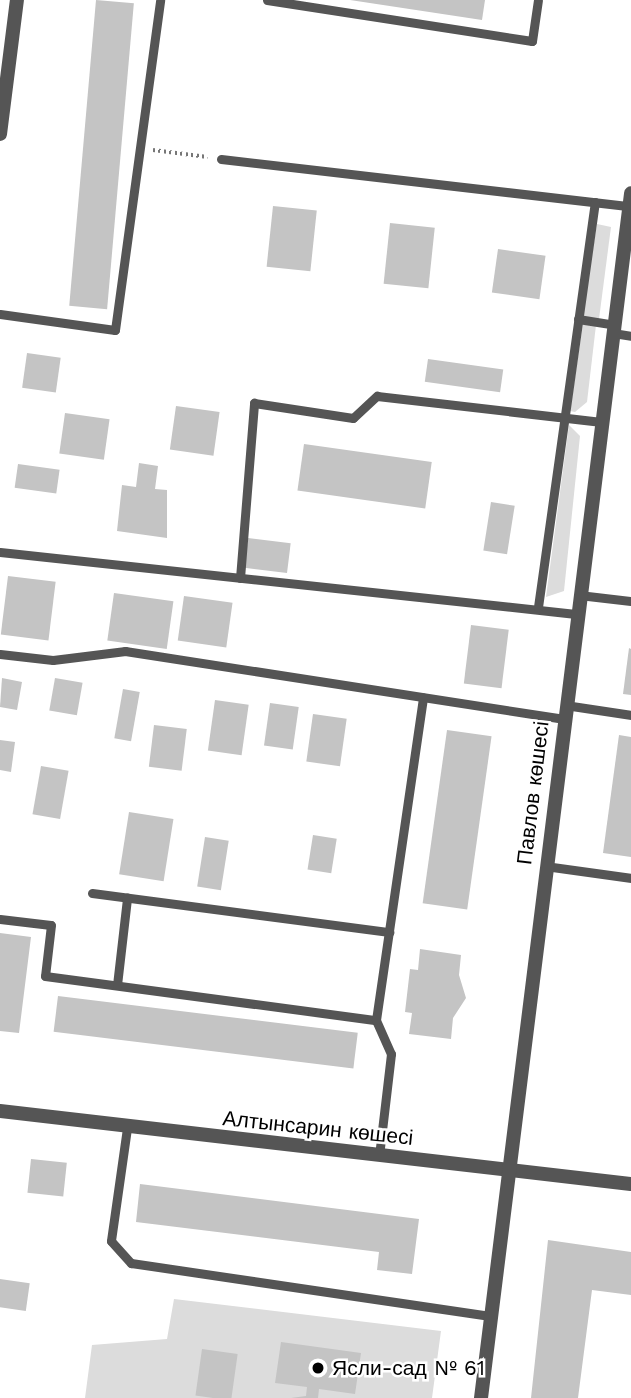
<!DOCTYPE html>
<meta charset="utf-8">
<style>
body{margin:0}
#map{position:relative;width:631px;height:1398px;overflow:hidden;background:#fff;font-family:"Work Sans",sans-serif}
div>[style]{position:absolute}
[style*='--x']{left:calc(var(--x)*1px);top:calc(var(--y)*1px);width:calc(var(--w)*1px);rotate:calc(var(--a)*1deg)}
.green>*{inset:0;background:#dcdcdc}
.building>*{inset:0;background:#c4c4c4;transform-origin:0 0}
.path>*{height:3.5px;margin-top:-1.75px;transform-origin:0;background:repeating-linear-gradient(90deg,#777 0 2px,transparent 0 5.5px)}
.service>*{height:9px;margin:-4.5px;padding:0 4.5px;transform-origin:4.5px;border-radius:4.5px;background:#555}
.tertiary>*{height:14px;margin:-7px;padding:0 7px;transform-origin:7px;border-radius:7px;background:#555}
.dots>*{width:19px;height:19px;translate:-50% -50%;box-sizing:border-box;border:4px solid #fff;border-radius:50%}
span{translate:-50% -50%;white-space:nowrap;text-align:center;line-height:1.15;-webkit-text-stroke:5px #fff;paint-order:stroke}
.street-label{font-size:21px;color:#000}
.poi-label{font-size:21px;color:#000}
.left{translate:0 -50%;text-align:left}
</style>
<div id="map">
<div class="green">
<i style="clip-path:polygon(597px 224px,611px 227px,599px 319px,582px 317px)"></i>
<i style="clip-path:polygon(583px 324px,596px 325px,587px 402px,575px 412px,570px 411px)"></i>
<i style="clip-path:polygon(569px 425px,580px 436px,564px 591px,546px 597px)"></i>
<i style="clip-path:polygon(174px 1299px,441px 1331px,432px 1398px,85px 1398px,92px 1345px,167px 1339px)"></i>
</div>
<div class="building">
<i style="left:96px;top:0;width:38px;height:307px;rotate:5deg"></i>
<i style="clip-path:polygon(350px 0,485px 0,482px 20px)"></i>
<i style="left:273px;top:206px;width:44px;height:61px;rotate:6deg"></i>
<i style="left:390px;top:223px;width:45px;height:61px;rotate:6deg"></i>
<i style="left:498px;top:249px;width:48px;height:44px;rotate:8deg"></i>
<i style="left:27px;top:353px;width:34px;height:35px;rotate:8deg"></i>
<i style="left:428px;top:359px;width:76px;height:23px;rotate:8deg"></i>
<i style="left:176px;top:406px;width:44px;height:44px;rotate:8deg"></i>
<i style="left:65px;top:413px;width:45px;height:41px;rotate:8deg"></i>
<i style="left:304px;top:444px;width:129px;height:47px;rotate:8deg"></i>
<i style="clip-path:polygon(139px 463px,158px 466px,155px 489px,167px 490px,167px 538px,117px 531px,122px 485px,136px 487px)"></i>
<i style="left:18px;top:464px;width:42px;height:24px;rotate:8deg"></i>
<i style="left:491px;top:502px;width:24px;height:49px;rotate:9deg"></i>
<i style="left:248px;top:538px;width:43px;height:30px;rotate:7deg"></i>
<i style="left:8px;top:576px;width:48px;height:59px;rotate:7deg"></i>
<i style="left:114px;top:593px;width:60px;height:48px;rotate:8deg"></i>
<i style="left:184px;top:596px;width:49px;height:45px;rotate:8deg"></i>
<i style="left:471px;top:625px;width:38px;height:59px;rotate:7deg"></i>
<i style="clip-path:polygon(629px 648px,631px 649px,631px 695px,623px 694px)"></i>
<i style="clip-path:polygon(2px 678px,22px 682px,17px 710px,0 707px)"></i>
<i style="left:55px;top:678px;width:28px;height:33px;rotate:10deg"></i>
<i style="left:123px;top:689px;width:17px;height:50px;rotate:10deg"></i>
<i style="left:215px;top:700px;width:34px;height:51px;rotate:8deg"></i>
<i style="left:270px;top:703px;width:29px;height:43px;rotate:8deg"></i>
<i style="left:313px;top:714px;width:34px;height:48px;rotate:8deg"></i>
<i style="left:154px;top:725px;width:33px;height:42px;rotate:7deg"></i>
<i style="left:447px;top:730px;width:45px;height:175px;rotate:8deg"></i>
<i style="clip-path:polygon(619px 735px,631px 737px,631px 857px,603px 853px)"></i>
<i style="clip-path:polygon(0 740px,15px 742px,11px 772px,0 770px)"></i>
<i style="left:41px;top:766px;width:28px;height:49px;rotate:10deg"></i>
<i style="left:129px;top:812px;width:45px;height:63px;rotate:9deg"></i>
<i style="left:313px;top:835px;width:24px;height:35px;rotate:9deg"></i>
<i style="left:205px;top:837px;width:24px;height:50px;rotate:9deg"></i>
<i style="clip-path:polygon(0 933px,31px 937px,19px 1033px,0 1031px)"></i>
<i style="clip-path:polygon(420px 949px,461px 955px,459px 975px,466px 998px,453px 1018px,451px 1039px,409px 1034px,412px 1013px,405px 1012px,410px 969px,418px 970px)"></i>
<i style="left:58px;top:996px;width:302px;height:36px;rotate:7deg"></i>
<i style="left:31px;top:1159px;width:36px;height:34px;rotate:6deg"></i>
<i style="clip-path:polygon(140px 1184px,419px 1219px,412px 1274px,377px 1270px,379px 1252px,136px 1222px)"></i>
<i style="clip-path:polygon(548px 1240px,631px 1252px,631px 1295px,592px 1290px,578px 1398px,531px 1398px)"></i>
<i style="left:0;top:1279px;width:30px;height:28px;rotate:8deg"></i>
<i style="clip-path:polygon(281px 1342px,361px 1353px,355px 1394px,319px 1389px,318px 1398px,291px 1398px,306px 1396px,307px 1387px,275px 1383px)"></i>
<i style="left:202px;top:1349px;width:36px;height:47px;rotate:8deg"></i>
</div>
<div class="path">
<i style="--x:153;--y:150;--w:55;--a:7.3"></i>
</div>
<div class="service">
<i style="--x:267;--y:0;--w:268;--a:8.8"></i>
<i style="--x:532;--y:41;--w:41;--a:-81.7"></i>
<i style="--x:221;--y:159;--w:411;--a:6.6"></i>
<i style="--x:0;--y:314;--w:116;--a:7.9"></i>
<i style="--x:115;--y:330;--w:333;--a:-82.2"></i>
<i style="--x:578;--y:319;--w:36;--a:9"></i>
<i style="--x:613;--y:333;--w:18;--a:9"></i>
<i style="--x:0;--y:552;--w:579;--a:6.14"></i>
<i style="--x:240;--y:578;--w:176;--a:-85.4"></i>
<i style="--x:254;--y:403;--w:100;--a:8.6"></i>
<i style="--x:353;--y:418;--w:33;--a:-43"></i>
<i style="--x:377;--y:396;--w:226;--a:6.6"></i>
<i style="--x:579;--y:595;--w:52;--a:6.6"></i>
<i style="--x:538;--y:607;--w:409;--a:-82"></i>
<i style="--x:0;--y:654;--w:53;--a:6.5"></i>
<i style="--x:53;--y:660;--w:73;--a:-7.1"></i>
<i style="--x:125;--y:651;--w:443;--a:8.8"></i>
<i style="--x:565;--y:705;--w:67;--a:8.6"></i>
<i style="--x:545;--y:866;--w:87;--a:7.9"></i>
<i style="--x:92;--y:893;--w:300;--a:7.5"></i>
<i style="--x:0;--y:919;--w:51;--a:6.7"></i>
<i style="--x:51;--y:925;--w:51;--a:96.7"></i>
<i style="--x:45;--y:976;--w:334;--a:7.6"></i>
<i style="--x:117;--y:985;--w:88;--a:-83.4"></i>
<i style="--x:127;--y:1128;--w:114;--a:98.1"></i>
<i style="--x:111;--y:1241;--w:30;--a:48"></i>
<i style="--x:131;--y:1263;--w:363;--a:8.4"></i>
<i style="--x:379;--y:1156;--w:103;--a:-83.3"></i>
<i style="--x:391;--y:1054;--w:37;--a:-114"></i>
<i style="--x:376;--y:1020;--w:326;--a:-81.7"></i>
</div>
<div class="tertiary">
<i style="--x:0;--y:134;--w:135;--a:-82.8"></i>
<i style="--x:0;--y:1111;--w:635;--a:6.6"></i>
<i style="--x:481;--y:1398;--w:1214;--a:-82.9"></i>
</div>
<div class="dots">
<i style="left:318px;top:1368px;background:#000"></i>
</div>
<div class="street-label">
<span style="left:533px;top:793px;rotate:-83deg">Павлов көшесі</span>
<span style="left:318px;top:1128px;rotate:6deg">Алтынсарин көшесі</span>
</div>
<div class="poi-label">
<span class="left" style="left:332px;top:1368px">Ясли-сад № 61</span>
</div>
</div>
